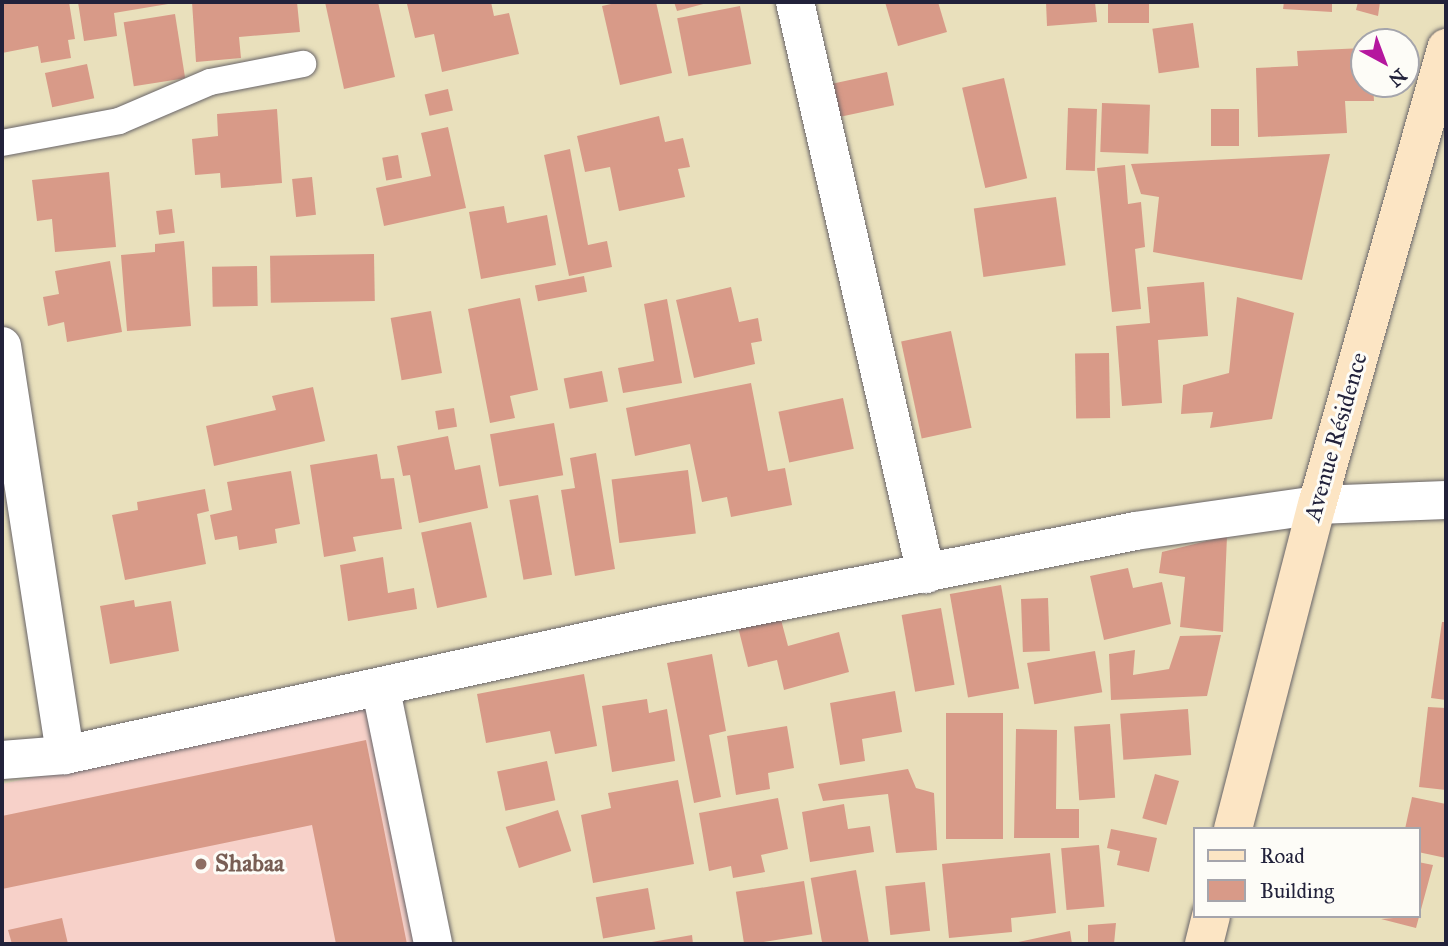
<!DOCTYPE html>
<meta charset="utf-8">
<style>
body{margin:0}
#map{position:relative;width:1448px;height:946px;overflow:hidden;background:#e9e0bc;font-family:"IM FELL Great Primer",serif}
div>[style]{position:absolute}
[style*='--x']{left:calc(var(--x)*1px);top:calc(var(--y)*1px);width:calc(var(--w)*1px);rotate:calc(var(--a)*1deg)}
.built>*{inset:0;background:#f7d1c9}
.building>*{inset:0;background:#d89a88;transform-origin:0 0}
.roads{filter:drop-shadow(0 0 2px #686468) drop-shadow(0 0 2px #686468)}
.lane>*{height:26px;margin:-13px;padding:0 13px;transform-origin:13px;border-radius:13px;background:#fff}
.street>*{height:38px;margin:-19px;padding:0 19px;transform-origin:19px;border-radius:19px;background:#fff}
.secondary>*{height:38px;margin:-19px;padding:0 19px;transform-origin:19px;border-radius:19px;background:#fce5c4}
.dots>*{width:19px;height:19px;translate:-50% -50%;box-sizing:border-box;border:4px solid #fdfcf7;border-radius:50%}
span{translate:-50% -50%;white-space:nowrap;text-align:center;line-height:1.15;-webkit-text-stroke:6px #fdfcf7;paint-order:stroke}
.street-label{font-size:24px;color:#22223b}
.education-label{font-size:24px;color:#785e54;font-weight:700}
.left{translate:0 -50%;text-align:left}
.frame{position:absolute;inset:0;border:4px solid #22223b;pointer-events:none}
.legend{position:absolute;left:1193px;top:827px;width:228px;height:91px;box-sizing:border-box;background:#fdfcf7;border:2px solid #a5a5ac;margin:0;padding:9px 12px;list-style:none;font-size:21px;color:#22223b}
.legend li{display:flex;align-items:center;gap:14px;height:35px}
.legend b{width:35px;border:2px solid #a5a5ac}
.north{position:absolute;left:1350px;top:28px;width:70px;height:70px;box-sizing:border-box;background:#fdfcf7;border:2px solid #a5a5ac;border-radius:50%;rotate:139deg;font-size:19px;font-weight:700;line-height:28px;text-align:center;color:#22223b}
.north::after{content:'';display:block;margin:auto;width:24px;height:32px;background:#b5179e;clip-path:polygon(50% 0,100% 100%,50% 72%,0 100%)}
</style>
<div id="map">
<div class="built">
<i style="clip-path:polygon(366px 707px,419px 944px,2px 944px,2px 784px)"></i>
</div>
<div class="building">
<i style="clip-path:polygon(2px 2px,69px 2px,75px 39px,68px 40px,71px 58px,41px 63px,38px 46px,2px 53px)"></i>
<i style="clip-path:polygon(78px 2px,174px 2px,174px 3px,114px 13px,117px 36px,84px 41px)"></i>
<i style="clip-path:polygon(192px 2px,297px 2px,300px 32px,239px 37px,241px 58px,196px 62px)"></i>
<i style="clip-path:polygon(325px 2px,378px 2px,395px 77px,344px 89px)"></i>
<i style="clip-path:polygon(417px 2px,491px 2px,494px 16px,509px 13px,519px 54px,442px 72px,434px 34px,415px 38px,407px 4px)"></i>
<i style="clip-path:polygon(620px 2px,656px 2px,672px 73px,620px 85px,602px 6px)"></i>
<i style="clip-path:polygon(674px 2px,706px 2px,707px 3px,677px 11px)"></i>
<i style="clip-path:polygon(885px 2px,938px 2px,947px 32px,898px 46px)"></i>
<i style="clip-path:polygon(1046px 2px,1095px 2px,1097px 22px,1047px 26px)"></i>
<i style="left:1108px;top:2px;width:41px;height:21px"></i>
<i style="clip-path:polygon(1284px 2px,1332px 2px,1332px 12px,1283px 9px)"></i>
<i style="clip-path:polygon(1358px 2px,1380px 2px,1378px 16px,1356px 10px)"></i>
<i style="left:740px;top:6px;width:59px;height:64px;rotate:79deg"></i>
<i style="left:175px;top:14px;width:65px;height:52px;rotate:81deg"></i>
<i style="left:1193px;top:23px;width:45px;height:41px;rotate:82deg"></i>
<i style="clip-path:polygon(1364px 48px,1364px 84px,1373px 84px,1374px 101px,1345px 101px,1347px 133px,1258px 137px,1256px 68px,1298px 66px,1297px 51px)"></i>
<i style="left:87px;top:64px;width:35px;height:43px;rotate:78deg"></i>
<i style="left:887px;top:72px;width:34px;height:56px;rotate:78deg"></i>
<i style="left:1004px;top:78px;width:103px;height:43px;rotate:77deg"></i>
<i style="left:448px;top:89px;width:22px;height:24px;rotate:77deg"></i>
<i style="left:1102px;top:103px;width:48px;height:49px;rotate:2deg"></i>
<i style="left:1068px;top:108px;width:29px;height:62px;rotate:2deg"></i>
<i style="clip-path:polygon(277px 109px,282px 183px,221px 188px,220px 173px,195px 175px,192px 139px,218px 136px,217px 114px)"></i>
<i style="left:1211px;top:109px;width:28px;height:37px"></i>
<i style="clip-path:polygon(659px 116px,665px 142px,683px 138px,690px 167px,678px 169px,685px 197px,619px 211px,610px 167px,585px 172px,577px 136px)"></i>
<i style="clip-path:polygon(448px 127px,466px 208px,384px 226px,376px 188px,431px 176px,421px 133px)"></i>
<i style="clip-path:polygon(570px 149px,588px 245px,607px 241px,612px 267px,569px 276px,544px 155px)"></i>
<i style="clip-path:polygon(1330px 154px,1302px 280px,1153px 252px,1159px 197px,1141px 194px,1131px 164px)"></i>
<i style="left:398px;top:155px;width:23px;height:16px;rotate:80deg"></i>
<i style="clip-path:polygon(1125px 165px,1128px 204px,1141px 202px,1145px 247px,1135px 249px,1141px 309px,1112px 312px,1097px 168px)"></i>
<i style="clip-path:polygon(109px 172px,116px 247px,55px 252px,52px 219px,37px 221px,32px 180px)"></i>
<i style="left:312px;top:177px;width:38px;height:20px;rotate:84deg"></i>
<i style="left:1056px;top:197px;width:69px;height:83px;rotate:82deg"></i>
<i style="clip-path:polygon(504px 206px,507px 223px,547px 215px,556px 265px,481px 279px,469px 212px)"></i>
<i style="left:172px;top:209px;width:24px;height:16px;rotate:83deg"></i>
<i style="clip-path:polygon(184px 241px,191px 326px,127px 331px,121px 255px,155px 252px,155px 244px)"></i>
<i style="left:374px;top:254px;width:47px;height:104px;rotate:89deg"></i>
<i style="clip-path:polygon(110px 261px,122px 332px,67px 342px,64px 322px,48px 326px,43px 297px,59px 294px,55px 271px)"></i>
<i style="left:257px;top:266px;width:40px;height:45px;rotate:89deg"></i>
<i style="left:584px;top:276px;width:16px;height:50px;rotate:79deg"></i>
<i style="clip-path:polygon(1204px 282px,1208px 336px,1158px 340px,1162px 403px,1122px 406px,1116px 326px,1150px 323px,1147px 287px)"></i>
<i style="clip-path:polygon(731px 287px,739px 322px,758px 318px,762px 341px,751px 343px,755px 364px,694px 378px,676px 300px)"></i>
<i style="clip-path:polygon(1237px 297px,1294px 313px,1272px 419px,1210px 428px,1213px 412px,1181px 414px,1183px 385px,1229px 373px)"></i>
<i style="clip-path:polygon(520px 298px,538px 390px,510px 396px,515px 418px,490px 423px,468px 309px)"></i>
<i style="clip-path:polygon(667px 299px,682px 383px,623px 393px,618px 368px,654px 361px,644px 304px)"></i>
<i style="left:431px;top:311px;width:63px;height:41px;rotate:80deg"></i>
<i style="left:951px;top:331px;width:99px;height:51px;rotate:78deg"></i>
<i style="left:1109px;top:353px;width:65px;height:34px;rotate:89deg"></i>
<i style="left:602px;top:371px;width:31px;height:39px;rotate:79deg"></i>
<i style="clip-path:polygon(751px 383px,768px 471px,785px 468px,792px 505px,731px 517px,727px 497px,702px 502px,690px 444px,635px 456px,626px 408px)"></i>
<i style="clip-path:polygon(313px 387px,325px 441px,214px 466px,206px 426px,276px 410px,272px 396px)"></i>
<i style="left:843px;top:398px;width:52px;height:66px;rotate:78deg"></i>
<i style="left:454px;top:408px;width:19px;height:19px;rotate:81deg"></i>
<i style="left:554px;top:423px;width:53px;height:65px;rotate:80deg"></i>
<i style="clip-path:polygon(448px 436px,455px 470px,480px 465px,488px 508px,419px 523px,410px 475px,403px 476px,397px 446px)"></i>
<i style="clip-path:polygon(596px 453px,615px 569px,575px 576px,561px 490px,575px 488px,570px 458px)"></i>
<i style="clip-path:polygon(377px 454px,381px 479px,394px 478px,402px 529px,353px 537px,356px 551px,324px 557px,310px 465px)"></i>
<i style="left:688px;top:470px;width:64px;height:77px;rotate:83deg"></i>
<i style="clip-path:polygon(291px 471px,300px 524px,275px 529px,277px 543px,239px 550px,237px 536px,215px 540px,210px 515px,232px 510px,227px 482px)"></i>
<i style="clip-path:polygon(205px 489px,209px 511px,197px 514px,206px 564px,125px 580px,112px 515px,138px 510px,137px 502px)"></i>
<i style="left:538px;top:495px;width:81px;height:29px;rotate:80deg"></i>
<i style="left:471px;top:522px;width:77px;height:51px;rotate:78deg"></i>
<i style="clip-path:polygon(1227px 536px,1223px 632px,1180px 627px,1185px 577px,1159px 573px,1162px 552px)"></i>
<i style="clip-path:polygon(383px 557px,388px 593px,414px 588px,417px 609px,348px 621px,340px 565px)"></i>
<i style="clip-path:polygon(1128px 568px,1133px 588px,1162px 582px,1171px 624px,1104px 640px,1090px 576px)"></i>
<i style="left:1001px;top:585px;width:105px;height:52px;rotate:80deg"></i>
<i style="left:1048px;top:598px;width:53px;height:27px;rotate:88deg"></i>
<i style="clip-path:polygon(134px 600px,135px 607px,171px 601px,179px 651px,110px 664px,100px 606px)"></i>
<i style="left:941px;top:608px;width:78px;height:40px;rotate:80deg"></i>
<i style="clip-path:polygon(780px 616px,788px 646px,839px 632px,849px 672px,784px 690px,777px 660px,748px 667px,738px 627px)"></i>
<i style="clip-path:polygon(1442px 622px,1446px 622px,1446px 700px,1431px 698px)"></i>
<i style="clip-path:polygon(1221px 635px,1207px 696px,1111px 700px,1109px 654px,1135px 650px,1133px 675px,1169px 669px,1180px 636px)"></i>
<i style="left:1095px;top:651px;width:42px;height:69px;rotate:80deg"></i>
<i style="clip-path:polygon(712px 654px,726px 731px,709px 735px,721px 797px,694px 803px,667px 663px)"></i>
<i style="clip-path:polygon(584px 674px,597px 746px,555px 754px,550px 731px,486px 743px,477px 694px)"></i>
<i style="clip-path:polygon(895px 691px,902px 732px,862px 739px,865px 761px,840px 765px,830px 703px)"></i>
<i style="clip-path:polygon(647px 699px,649px 713px,667px 709px,675px 761px,612px 772px,602px 706px)"></i>
<i style="clip-path:polygon(1428px 707px,1446px 708px,1446px 790px,1419px 787px)"></i>
<i style="left:1188px;top:709px;width:46px;height:68px;rotate:86deg"></i>
<i style="left:946px;top:713px;width:57px;height:126px"></i>
<i style="left:1110px;top:724px;width:74px;height:36px;rotate:86deg"></i>
<i style="clip-path:polygon(787px 726px,794px 768px,768px 773px,770px 789px,736px 795px,727px 736px)"></i>
<i style="clip-path:polygon(1016px 729px,1057px 730px,1056px 809px,1079px 809px,1079px 838px,1014px 838px)"></i>
<i style="clip-path:polygon(366px 740px,407px 944px,336px 944px,312px 825px,2px 889px,2px 816px)"></i>
<i style="left:547px;top:761px;width:40px;height:51px;rotate:78deg"></i>
<i style="clip-path:polygon(908px 769px,916px 788px,934px 793px,937px 850px,896px 853px,888px 794px,823px 801px,818px 784px)"></i>
<i style="left:1155px;top:774px;width:25px;height:46px;rotate:16deg"></i>
<i style="clip-path:polygon(678px 780px,694px 864px,593px 883px,581px 815px,611px 808px,608px 793px)"></i>
<i style="clip-path:polygon(1412px 797px,1446px 804px,1446px 858px,1418px 852px,1418px 829px,1405px 829px)"></i>
<i style="clip-path:polygon(778px 798px,788px 849px,761px 855px,765px 872px,733px 878px,731px 866px,709px 871px,699px 813px)"></i>
<i style="clip-path:polygon(844px 804px,848px 829px,870px 826px,874px 852px,810px 862px,802px 812px)"></i>
<i style="left:558px;top:810px;width:43px;height:55px;rotate:72deg"></i>
<i style="clip-path:polygon(1111px 829px,1157px 838px,1149px 872px,1117px 865px,1120px 851px,1107px 848px)"></i>
<i style="left:1099px;top:845px;width:62px;height:38px;rotate:85deg"></i>
<i style="clip-path:polygon(1050px 853px,1056px 913px,1011px 918px,1012px 932px,949px 938px,942px 864px)"></i>
<i style="clip-path:polygon(1418px 862px,1433px 865px,1416px 928px,1381px 919px,1418px 916px)"></i>
<i style="left:856px;top:870px;width:75px;height:46px;rotate:80deg"></i>
<i style="left:804px;top:881px;width:54px;height:69px;rotate:81deg"></i>
<i style="left:925px;top:882px;width:49px;height:40px;rotate:84deg"></i>
<i style="left:648px;top:888px;width:42px;height:53px;rotate:80deg"></i>
<i style="clip-path:polygon(62px 918px,68px 944px,12px 944px,8px 930px)"></i>
<i style="clip-path:polygon(1116px 923px,1114px 944px,1088px 944px,1088px 925px)"></i>
<i style="clip-path:polygon(1070px 931px,1072px 944px,1015px 944px,1014px 943px)"></i>
<i style="clip-path:polygon(692px 935px,693px 944px,646px 944px,646px 943px)"></i>
</div>
<div class="roads">
<div class="lane">
<i style="--x:2;--y:143;--w:119;--a:-10.6"></i>
<i style="--x:119;--y:121;--w:99;--a:-23.2"></i>
<i style="--x:210;--y:82;--w:95;--a:-11"></i>
</div>
<div class="street">
<i style="--x:795;--y:2;--w:587;--a:77.1"></i>
<i style="--x:2;--y:346;--w:414;--a:81.2"></i>
<i style="--x:381;--y:690;--w:259;--a:78.4"></i>
<i style="--x:2;--y:760;--w:63;--a:-4.5"></i>
<i style="--x:65;--y:755;--w:610;--a:-12.3"></i>
<i style="--x:661;--y:625;--w:483;--a:-11.2"></i>
<i style="--x:1135;--y:531;--w:184;--a:-8.1"></i>
<i style="--x:1317;--y:505;--w:129;--a:-2.2"></i>
</div>
<div class="secondary">
<i style="--x:1233;--y:829;--w:335;--a:-75.5"></i>
<i style="--x:1317;--y:505;--w:475;--a:-74.2"></i>
<i style="--x:1204;--y:944;--w:29;--a:-76"></i>
</div>
</div>
<div class="dots">
<i style="left:201px;top:864px;background:#8d6e63"></i>
</div>
<div class="street-label">
<span style="left:1336px;top:437px;rotate:-74deg">Avenue Résidence</span>
</div>
<div class="education-label">
<span class="left" style="left:215px;top:864px">Shabaa</span>
</div>
<div class="frame"></div>
<ul class="legend">
<li><b style="height:9px;background:#fce5c4"></b>Road</li>
<li><b style="height:19px;background:#d89a88"></b>Building</li>
</ul>
<div class="north">N</div>
</div>
